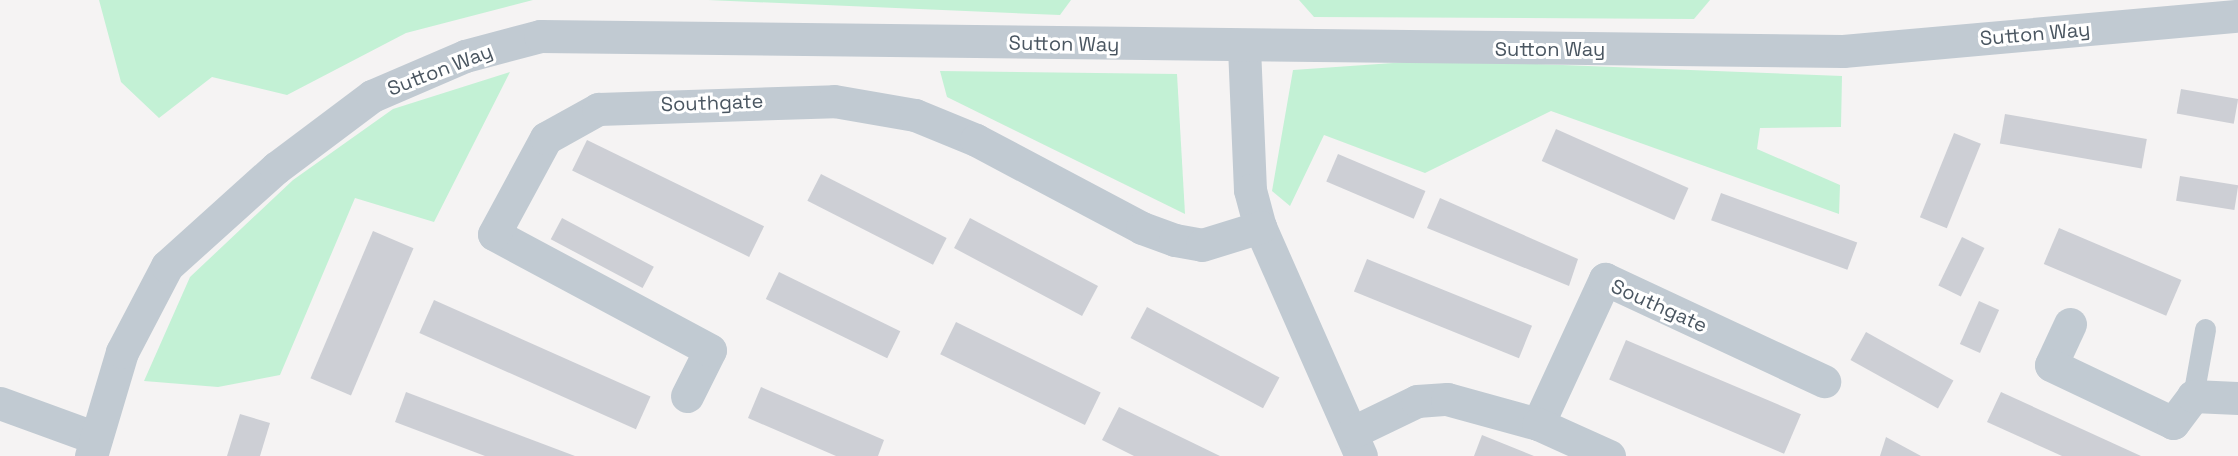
<!DOCTYPE html>
<style>
body{margin:0}
#map{position:relative;width:2238px;height:456px;overflow:hidden;background:#f5f3f3;font-family:"Space Grotesk",sans-serif}
div>[style]{position:absolute}
[style*='--x']{left:calc(var(--x)*1px);top:calc(var(--y)*1px);width:calc(var(--w)*1px);rotate:calc(var(--a)*1deg)}
.green>*{inset:0;background:#c3f1d5}
.building>*{inset:0;background:#cdcfd5;transform-origin:0 0}
.service>*{height:21px;margin:-10.5px;padding:0 10.5px;transform-origin:10.5px;border-radius:10.5px;background:#c1cad2}
.minor>*{height:33px;margin:-16.5px;padding:0 16.5px;transform-origin:16.5px;border-radius:16.5px;background:#c1cad2}
.tertiary>*{height:33px;margin:-16.5px;padding:0 16.5px;transform-origin:16.5px;border-radius:16.5px;background:#c1cad2}
span{translate:-50% -50%;white-space:nowrap;text-align:center;line-height:1.15;-webkit-text-stroke:6px #fff;paint-order:stroke}
.street-label{font-size:20px;color:#4a5661}
</style>
<div id="map">
<div class="green">
<i style="clip-path:polygon(99px 0,533px 0,406px 33px,287px 95px,212px 77px,159px 118px,121px 82px)"></i>
<i style="clip-path:polygon(708px 0,1071px 0,1060px 15px)"></i>
<i style="clip-path:polygon(1299px 0,1710px 0,1694px 19px,1314px 17px)"></i>
<i style="clip-path:polygon(1436px 60px,1842px 76px,1841px 127px,1760px 128px,1757px 149px,1840px 185px,1839px 214px,1551px 111px,1425px 173px,1324px 135px,1290px 206px,1272px 191px,1293px 70px)"></i>
<i style="clip-path:polygon(940px 71px,1177px 74px,1185px 214px,947px 97px)"></i>
<i style="clip-path:polygon(510px 72px,434px 222px,355px 198px,280px 375px,218px 387px,144px 381px,190px 277px,293px 180px,393px 109px)"></i>
</div>
<div class="building">
<i style="left:2181px;top:89px;width:58px;height:25px;rotate:10deg"></i>
<i style="left:2005px;top:114px;width:144px;height:30px;rotate:10deg"></i>
<i style="left:1556px;top:129px;width:145px;height:35px;rotate:24deg"></i>
<i style="left:1954px;top:133px;width:29px;height:91px;rotate:22deg"></i>
<i style="left:587px;top:140px;width:197px;height:34px;rotate:26deg"></i>
<i style="left:1338px;top:154px;width:95px;height:30px;rotate:23deg"></i>
<i style="left:821px;top:174px;width:141px;height:30px;rotate:27deg"></i>
<i style="left:2180px;top:176px;width:59px;height:25px;rotate:9deg"></i>
<i style="left:1721px;top:193px;width:145px;height:29px;rotate:20deg"></i>
<i style="clip-path:polygon(1440px 198px,1578px 259px,1569px 286px,1427px 228px)"></i>
<i style="left:562px;top:218px;width:104px;height:24px;rotate:28deg"></i>
<i style="left:970px;top:218px;width:145px;height:34px;rotate:28deg"></i>
<i style="left:2059px;top:228px;width:133px;height:39px;rotate:23deg"></i>
<i style="left:373px;top:231px;width:44px;height:160px;rotate:23deg"></i>
<i style="left:1962px;top:237px;width:25px;height:54px;rotate:26deg"></i>
<i style="left:1367px;top:259px;width:178px;height:35px;rotate:22deg"></i>
<i style="left:779px;top:272px;width:135px;height:30px;rotate:26deg"></i>
<i style="left:434px;top:300px;width:237px;height:36px;rotate:24deg"></i>
<i style="left:1979px;top:301px;width:22px;height:47px;rotate:24deg"></i>
<i style="left:1147px;top:307px;width:150px;height:35px;rotate:28deg"></i>
<i style="left:956px;top:322px;width:161px;height:36px;rotate:26deg"></i>
<i style="left:1866px;top:332px;width:100px;height:32px;rotate:29deg"></i>
<i style="left:1626px;top:340px;width:190px;height:43px;rotate:23deg"></i>
<i style="clip-path:polygon(761px 387px,884px 440px,878px 456px,836px 456px,748px 418px)"></i>
<i style="clip-path:polygon(406px 392px,575px 456px,485px 456px,395px 422px)"></i>
<i style="clip-path:polygon(2001px 392px,2141px 456px,2062px 456px,1987px 422px)"></i>
<i style="clip-path:polygon(1119px 407px,1220px 456px,1134px 456px,1102px 440px)"></i>
<i style="clip-path:polygon(240px 414px,270px 423px,260px 456px,227px 456px)"></i>
<i style="clip-path:polygon(1482px 435px,1534px 456px,1474px 456px)"></i>
<i style="clip-path:polygon(1886px 437px,1921px 456px,1880px 456px)"></i>
</div>
<div class="service">
<i style="--x:2193;--y:396;--w:68;--a:-79.8"></i>
</div>
<div class="minor">
<i style="--x:1244;--y:47;--w:143;--a:87.6"></i>
<i style="--x:1250;--y:190;--w:38;--a:75"></i>
<i style="--x:1260;--y:227;--w:250;--a:66.2"></i>
<i style="--x:2070;--y:324;--w:45;--a:114.9"></i>
<i style="--x:2051;--y:365;--w:135;--a:25.4"></i>
<i style="--x:2173;--y:423;--w:34;--a:-53"></i>
<i style="--x:2193;--y:396;--w:45;--a:2.5"></i>
<i style="--x:687;--y:396;--w:51;--a:-63.4"></i>
<i style="--x:710;--y:350;--w:245;--a:-151.8"></i>
<i style="--x:494;--y:234;--w:109;--a:-61.6"></i>
<i style="--x:546;--y:138;--w:60;--a:-29.1"></i>
<i style="--x:598;--y:109;--w:236;--a:-1.9"></i>
<i style="--x:834;--y:101;--w:82;--a:9.8"></i>
<i style="--x:915;--y:115;--w:66;--a:22.3"></i>
<i style="--x:976;--y:140;--w:188;--a:27.9"></i>
<i style="--x:1142;--y:228;--w:35;--a:20"></i>
<i style="--x:1175;--y:240;--w:27;--a:10"></i>
<i style="--x:1202;--y:245;--w:61;--a:-17.2"></i>
<i style="--x:0;--y:403;--w:102;--a:20"></i>
<i style="--x:1538;--y:424;--w:160;--a:-65.2"></i>
<i style="--x:1605;--y:279;--w:242;--a:25"></i>
<i style="--x:1353;--y:432;--w:71;--a:-25.8"></i>
<i style="--x:1417;--y:401;--w:30;--a:-4"></i>
<i style="--x:1447;--y:399;--w:94;--a:15.4"></i>
<i style="--x:1538;--y:424;--w:78;--a:24.3"></i>
</div>
<div class="tertiary">
<i style="--x:91;--y:456;--w:109;--a:-73.4"></i>
<i style="--x:122;--y:352;--w:97;--a:-62.4"></i>
<i style="--x:167;--y:266;--w:147;--a:-42"></i>
<i style="--x:276;--y:168;--w:120;--a:-36.9"></i>
<i style="--x:372;--y:96;--w:101;--a:-23.3"></i>
<i style="--x:465;--y:56;--w:78;--a:-14.9"></i>
<i style="--x:540;--y:36;--w:1303;--a:0.66"></i>
<i style="--x:1843;--y:51;--w:397;--a:-5.1"></i>
</div>
<div class="street-label">
<span style="left:2035px;top:34px;rotate:-5deg">Sutton Way</span>
<span style="left:1064px;top:44px;rotate:1deg">Sutton Way</span>
<span style="left:1550px;top:49px">Sutton Way</span>
<span style="left:440px;top:70px;rotate:-21deg">Sutton Way</span>
<span style="left:712px;top:103px;rotate:-2deg">Southgate</span>
<span style="left:1659px;top:306px;rotate:24deg">Southgate</span>
</div>
</div>
